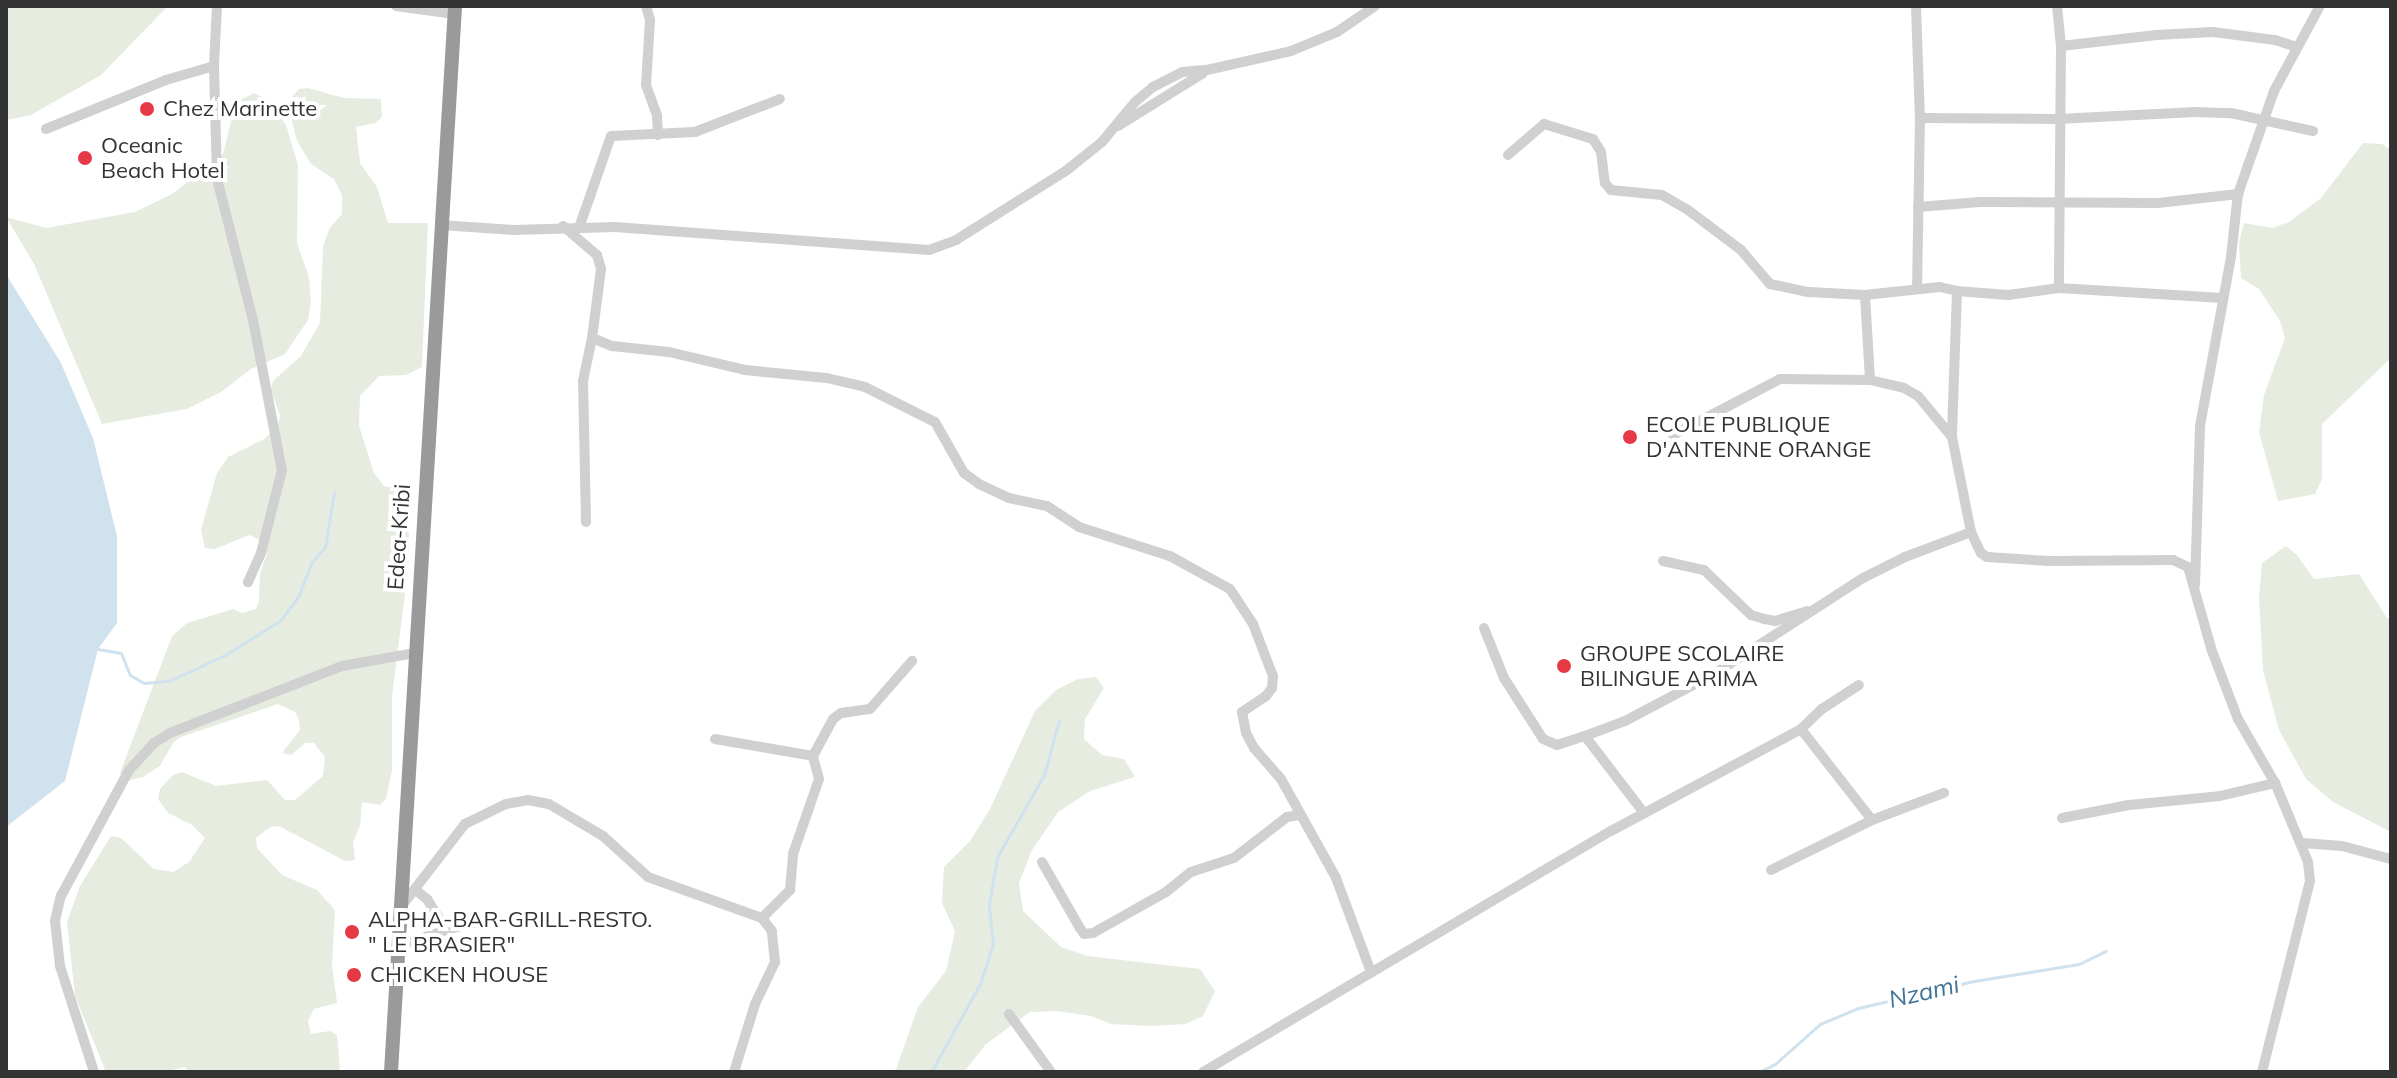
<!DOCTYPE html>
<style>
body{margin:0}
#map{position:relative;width:2397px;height:1078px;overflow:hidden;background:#fff;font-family:Mulish,sans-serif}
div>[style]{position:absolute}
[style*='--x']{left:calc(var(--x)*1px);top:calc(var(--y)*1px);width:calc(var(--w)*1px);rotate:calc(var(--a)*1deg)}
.green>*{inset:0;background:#e6ecdf}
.water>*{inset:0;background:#cfe2ee}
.stream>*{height:3px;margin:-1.5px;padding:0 1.5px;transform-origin:1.5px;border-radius:1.5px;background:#cfe2ee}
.minor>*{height:10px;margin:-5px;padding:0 5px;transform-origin:5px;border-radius:5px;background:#d0d0d0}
.highway>*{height:14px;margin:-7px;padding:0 7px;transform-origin:7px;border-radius:7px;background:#9a9a9a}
.dots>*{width:22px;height:22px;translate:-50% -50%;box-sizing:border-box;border:4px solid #fff;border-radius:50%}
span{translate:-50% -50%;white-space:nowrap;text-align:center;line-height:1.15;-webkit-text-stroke:8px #fff;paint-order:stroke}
.poi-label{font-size:22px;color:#333}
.left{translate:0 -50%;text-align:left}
.street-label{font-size:22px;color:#333}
.water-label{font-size:24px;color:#3f7597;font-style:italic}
.frame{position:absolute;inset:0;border:8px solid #333;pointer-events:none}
</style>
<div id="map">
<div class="green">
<i style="clip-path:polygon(6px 6px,168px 6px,101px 75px,31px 115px,7px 120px)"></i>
<i style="clip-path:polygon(308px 88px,344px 98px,381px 99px,382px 117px,375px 123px,356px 127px,360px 163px,377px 187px,388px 223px,428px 223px,422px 367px,406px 375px,379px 376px,360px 396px,359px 426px,374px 473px,385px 487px,404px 486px,410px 493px,408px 569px,392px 696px,392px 770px,386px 799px,380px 805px,362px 802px,360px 826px,353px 842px,355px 860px,345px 861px,279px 826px,270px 827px,256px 838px,257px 848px,282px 875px,317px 890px,335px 910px,332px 965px,337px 1003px,314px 1009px,308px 1021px,311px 1034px,330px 1031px,337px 1035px,340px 1069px,338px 1072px,189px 1072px,185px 1067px,163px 1072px,106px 1072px,75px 996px,67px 922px,80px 886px,111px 836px,121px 838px,154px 869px,173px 872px,189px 862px,205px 838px,192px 825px,168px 813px,158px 799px,160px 789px,173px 775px,182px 772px,216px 786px,267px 780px,285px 800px,295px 800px,323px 776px,325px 757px,314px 743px,305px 743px,291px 755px,282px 753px,300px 730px,299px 720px,295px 712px,278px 704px,181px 737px,173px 743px,160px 766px,143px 777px,125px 781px,120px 773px,172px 636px,187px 623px,233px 609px,242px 613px,256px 609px,259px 600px,260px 573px,267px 554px,258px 539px,249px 535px,215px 549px,205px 548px,201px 530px,217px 473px,228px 457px,264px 439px,278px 426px,280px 416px,271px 390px,273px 381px,301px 356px,320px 323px,323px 247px,329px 229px,342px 214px,342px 195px,334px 179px,311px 164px,297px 141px,290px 114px,293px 96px,299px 89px)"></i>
<i style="clip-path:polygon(254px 93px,270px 101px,286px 125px,298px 165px,297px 243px,309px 277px,311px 302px,308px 320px,285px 354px,251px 369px,221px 392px,187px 409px,102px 424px,34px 264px,6px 217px,46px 228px,135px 212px,172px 194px,223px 154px,236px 102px)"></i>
<i style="clip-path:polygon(2363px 143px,2382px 144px,2391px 150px,2391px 358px,2322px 424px,2322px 479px,2315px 494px,2278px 501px,2259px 432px,2264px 395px,2285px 338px,2280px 321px,2259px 289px,2241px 278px,2239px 243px,2244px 223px,2272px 228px,2289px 222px,2321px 198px)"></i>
<i style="clip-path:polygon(2286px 546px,2297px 555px,2314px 579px,2359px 574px,2387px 618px,2391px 617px,2391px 832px,2333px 802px,2306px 779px,2279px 730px,2263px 670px,2259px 597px,2262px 563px)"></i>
<i style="clip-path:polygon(1096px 677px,1104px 688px,1085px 719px,1084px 739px,1102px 755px,1124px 759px,1135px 777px,1090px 791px,1058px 812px,1032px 850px,1019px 883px,1023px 911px,1061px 947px,1087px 956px,1200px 969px,1215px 991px,1203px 1016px,1185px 1024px,1151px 1026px,1111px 1024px,1091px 1016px,1057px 1011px,1030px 1012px,986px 1044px,964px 1072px,895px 1072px,918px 1007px,946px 971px,955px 931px,942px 903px,944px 867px,970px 841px,990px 809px,1035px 711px,1056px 690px,1078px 679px)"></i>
</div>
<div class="water">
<i style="clip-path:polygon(6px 274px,61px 363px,93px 438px,117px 536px,117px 623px,98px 649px,65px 781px,6px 827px)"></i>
</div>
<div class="stream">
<i style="--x:98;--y:649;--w:23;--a:10"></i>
<i style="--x:121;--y:653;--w:24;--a:68"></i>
<i style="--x:130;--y:675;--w:16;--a:30"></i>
<i style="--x:144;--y:683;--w:25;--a:-5"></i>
<i style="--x:169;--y:681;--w:62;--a:-24.9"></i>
<i style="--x:225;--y:655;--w:66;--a:-32"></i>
<i style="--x:281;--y:620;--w:31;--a:-54"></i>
<i style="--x:299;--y:595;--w:34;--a:-69"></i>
<i style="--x:311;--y:563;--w:21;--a:-49"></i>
<i style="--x:325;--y:547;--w:55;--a:-80.5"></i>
<i style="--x:931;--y:1072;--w:101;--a:-60.9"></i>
<i style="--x:980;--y:984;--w:42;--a:-72"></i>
<i style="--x:993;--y:944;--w:39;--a:-96"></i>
<i style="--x:989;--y:905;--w:49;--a:-80.5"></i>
<i style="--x:997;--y:857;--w:95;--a:-60.2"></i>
<i style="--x:1044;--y:775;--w:57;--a:-74.7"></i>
<i style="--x:1759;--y:1072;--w:18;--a:-27"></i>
<i style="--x:1775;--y:1064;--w:60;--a:-41.6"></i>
<i style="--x:1820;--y:1024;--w:41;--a:-22.8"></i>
<i style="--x:1858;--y:1008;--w:119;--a:-13.1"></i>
<i style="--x:1974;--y:981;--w:106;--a:-9.2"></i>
<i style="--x:2079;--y:964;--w:30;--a:-26"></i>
</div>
<div class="minor">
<i style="--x:217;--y:6;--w:60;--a:92.9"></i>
<i style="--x:214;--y:66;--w:113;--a:88.5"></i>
<i style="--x:217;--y:179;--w:146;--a:75.7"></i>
<i style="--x:253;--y:320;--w:153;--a:79.1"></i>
<i style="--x:282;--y:470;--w:86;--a:104.2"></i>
<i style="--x:261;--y:553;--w:32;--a:114"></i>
<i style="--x:396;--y:6;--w:59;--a:7.9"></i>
<i style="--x:646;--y:6;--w:15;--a:74"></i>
<i style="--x:650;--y:20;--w:65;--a:93.5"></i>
<i style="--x:646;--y:85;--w:33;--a:70"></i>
<i style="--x:657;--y:116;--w:19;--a:87"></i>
<i style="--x:1916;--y:6;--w:112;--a:88"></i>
<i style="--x:1920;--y:118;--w:171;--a:91"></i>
<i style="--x:2057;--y:6;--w:40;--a:84.3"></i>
<i style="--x:2061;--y:46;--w:242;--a:90.5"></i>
<i style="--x:2061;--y:46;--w:96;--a:-6.6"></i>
<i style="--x:2156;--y:35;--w:57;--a:-3"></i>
<i style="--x:2213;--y:32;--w:63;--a:7.4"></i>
<i style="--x:2275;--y:40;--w:22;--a:18"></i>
<i style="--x:1920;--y:118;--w:138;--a:0.4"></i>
<i style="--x:2058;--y:119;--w:138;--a:-2.9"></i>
<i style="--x:2196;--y:112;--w:35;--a:2"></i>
<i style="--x:2231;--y:113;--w:84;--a:12.4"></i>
<i style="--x:1118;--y:126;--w:100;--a:-31.9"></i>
<i style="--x:46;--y:129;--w:130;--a:-22.2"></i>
<i style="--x:166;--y:80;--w:50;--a:-16.3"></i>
<i style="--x:1508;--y:155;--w:48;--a:-40.7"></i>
<i style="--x:1544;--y:124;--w:51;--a:17"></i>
<i style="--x:1593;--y:139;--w:15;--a:58"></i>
<i style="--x:1601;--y:152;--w:31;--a:83"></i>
<i style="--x:1605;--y:183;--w:9;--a:49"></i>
<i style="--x:1611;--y:190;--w:51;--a:5.6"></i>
<i style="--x:1662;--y:195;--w:30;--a:30"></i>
<i style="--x:1688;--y:210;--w:66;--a:37"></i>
<i style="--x:1741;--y:250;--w:45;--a:49.5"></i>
<i style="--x:1770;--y:284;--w:40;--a:12"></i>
<i style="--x:1809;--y:292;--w:56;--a:3.1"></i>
<i style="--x:1865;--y:295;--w:75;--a:-6.1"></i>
<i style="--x:1940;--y:287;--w:17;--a:13"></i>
<i style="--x:1957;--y:291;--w:146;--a:92"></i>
<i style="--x:1952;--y:437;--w:97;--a:78.7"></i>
<i style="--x:1971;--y:532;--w:23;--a:65"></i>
<i style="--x:1981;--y:553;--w:7;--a:34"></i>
<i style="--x:1987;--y:557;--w:62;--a:3.7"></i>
<i style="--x:2049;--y:561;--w:124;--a:-0.5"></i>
<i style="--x:2173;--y:560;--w:17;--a:25"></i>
<i style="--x:2188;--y:567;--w:87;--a:74.1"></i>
<i style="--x:2212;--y:651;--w:73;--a:69.1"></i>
<i style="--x:2238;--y:719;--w:74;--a:60"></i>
<i style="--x:2275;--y:783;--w:86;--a:67.3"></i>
<i style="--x:2308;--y:862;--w:19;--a:84"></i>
<i style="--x:2310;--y:881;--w:197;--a:104.1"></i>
<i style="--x:1918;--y:207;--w:62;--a:-4.6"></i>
<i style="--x:1980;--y:202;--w:178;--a:0.3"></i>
<i style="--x:2158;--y:203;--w:81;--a:-6.4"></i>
<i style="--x:441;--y:225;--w:73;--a:3.9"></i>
<i style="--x:514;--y:230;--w:101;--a:-1.7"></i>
<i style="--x:615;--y:227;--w:315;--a:4.2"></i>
<i style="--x:929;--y:250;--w:29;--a:-20"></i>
<i style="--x:956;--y:240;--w:131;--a:-32.2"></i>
<i style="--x:1067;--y:170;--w:45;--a:-38.7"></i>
<i style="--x:1102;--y:142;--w:52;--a:-50.5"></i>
<i style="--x:1135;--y:102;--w:23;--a:-40"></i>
<i style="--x:1153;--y:87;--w:33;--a:-27"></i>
<i style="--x:1182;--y:72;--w:25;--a:-5"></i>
<i style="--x:1207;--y:70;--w:86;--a:-12.7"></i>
<i style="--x:1291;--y:51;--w:50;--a:-22.4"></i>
<i style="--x:1337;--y:32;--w:46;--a:-34.4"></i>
<i style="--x:580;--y:225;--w:94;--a:-70.8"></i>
<i style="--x:611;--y:136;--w:84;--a:-2.7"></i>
<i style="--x:695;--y:132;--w:91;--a:-21.2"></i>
<i style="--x:563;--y:226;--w:45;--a:40.5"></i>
<i style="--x:597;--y:255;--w:15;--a:74"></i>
<i style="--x:601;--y:269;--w:70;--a:97.4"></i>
<i style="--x:592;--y:338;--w:22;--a:22"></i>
<i style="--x:612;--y:346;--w:57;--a:6"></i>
<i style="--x:669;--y:352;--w:78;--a:13.3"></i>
<i style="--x:745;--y:370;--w:82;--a:5.6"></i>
<i style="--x:827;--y:378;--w:39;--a:13"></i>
<i style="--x:865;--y:387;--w:78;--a:26.6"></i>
<i style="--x:935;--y:422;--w:59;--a:60.4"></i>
<i style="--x:964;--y:473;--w:19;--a:36"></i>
<i style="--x:979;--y:484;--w:33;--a:25"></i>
<i style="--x:1009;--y:498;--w:39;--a:12"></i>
<i style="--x:1047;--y:506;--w:38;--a:33"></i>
<i style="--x:1079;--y:527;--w:96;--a:17.7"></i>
<i style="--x:1170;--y:556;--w:68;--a:28.8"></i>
<i style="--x:1230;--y:589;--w:42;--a:56.7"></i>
<i style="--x:1253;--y:624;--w:56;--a:69"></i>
<i style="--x:1273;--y:676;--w:12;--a:95"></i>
<i style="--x:1272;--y:688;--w:10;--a:127"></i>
<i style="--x:1266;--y:696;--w:29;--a:146"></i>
<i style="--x:1242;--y:712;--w:21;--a:79"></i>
<i style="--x:1246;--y:733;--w:17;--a:62"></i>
<i style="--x:1254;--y:748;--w:41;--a:48.9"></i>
<i style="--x:1281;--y:779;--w:113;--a:60.9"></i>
<i style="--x:1336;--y:878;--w:100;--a:69.6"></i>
<i style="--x:1957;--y:291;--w:51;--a:4.5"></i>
<i style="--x:2008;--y:295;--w:51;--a:-7.8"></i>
<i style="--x:2059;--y:288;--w:164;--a:3.5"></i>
<i style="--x:1865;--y:295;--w:85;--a:86.6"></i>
<i style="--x:1870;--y:380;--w:35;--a:13"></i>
<i style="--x:1904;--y:388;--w:16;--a:30"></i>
<i style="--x:1918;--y:396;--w:53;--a:50.3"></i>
<i style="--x:1673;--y:435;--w:121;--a:-27.6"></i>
<i style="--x:1780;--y:379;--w:90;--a:0.6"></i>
<i style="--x:586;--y:522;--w:141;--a:-91.2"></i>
<i style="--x:583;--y:381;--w:44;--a:-78.2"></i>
<i style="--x:1663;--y:561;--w:42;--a:12.4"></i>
<i style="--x:1704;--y:570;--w:65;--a:43.8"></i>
<i style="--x:1751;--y:615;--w:14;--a:17"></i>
<i style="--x:1764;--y:619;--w:11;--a:10"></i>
<i style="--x:1775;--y:621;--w:34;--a:-17"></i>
<i style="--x:2195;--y:585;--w:159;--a:-88.2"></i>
<i style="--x:2200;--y:426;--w:172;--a:-79.6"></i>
<i style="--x:2231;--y:257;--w:63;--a:-83.7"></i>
<i style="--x:2238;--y:194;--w:109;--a:-70.7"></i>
<i style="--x:2274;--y:91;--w:97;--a:-61.6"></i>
<i style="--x:1484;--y:628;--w:54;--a:68.2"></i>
<i style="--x:1504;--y:678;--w:72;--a:57.4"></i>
<i style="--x:1543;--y:739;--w:15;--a:23"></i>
<i style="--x:1557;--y:745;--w:29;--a:-18"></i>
<i style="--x:715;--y:739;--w:99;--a:9.8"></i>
<i style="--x:1644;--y:813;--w:97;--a:-127.5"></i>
<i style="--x:1585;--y:736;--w:43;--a:-20.6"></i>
<i style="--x:1625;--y:721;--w:101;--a:-27.8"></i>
<i style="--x:1714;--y:674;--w:177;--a:-32.8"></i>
<i style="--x:1863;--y:578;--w:47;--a:-26.6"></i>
<i style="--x:1905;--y:557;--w:71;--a:-20.7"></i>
<i style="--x:2062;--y:818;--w:68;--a:-11"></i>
<i style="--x:2129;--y:805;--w:91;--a:-5.6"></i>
<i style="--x:2220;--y:796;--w:57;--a:-13.3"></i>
<i style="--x:1872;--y:820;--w:77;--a:-20.6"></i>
<i style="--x:2302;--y:843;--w:40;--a:4.3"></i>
<i style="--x:2342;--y:846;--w:51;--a:14.9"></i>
<i style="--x:1042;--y:862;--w:76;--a:60.1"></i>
<i style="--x:1080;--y:928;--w:7;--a:56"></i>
<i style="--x:1084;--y:934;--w:9;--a:-6"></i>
<i style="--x:1093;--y:933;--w:84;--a:-29.3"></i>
<i style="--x:1166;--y:892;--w:32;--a:-39"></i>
<i style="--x:1191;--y:872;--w:45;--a:-18"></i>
<i style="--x:1234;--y:858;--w:67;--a:-37.7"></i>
<i style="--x:1287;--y:817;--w:13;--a:-9"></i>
<i style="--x:1771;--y:870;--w:113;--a:-26.3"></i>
<i style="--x:1872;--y:820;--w:115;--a:-128"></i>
<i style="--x:417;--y:891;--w:13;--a:39"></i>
<i style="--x:427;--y:899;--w:36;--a:58"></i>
<i style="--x:446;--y:930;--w:32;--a:-14"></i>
<i style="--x:401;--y:907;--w:105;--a:-52.4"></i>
<i style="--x:465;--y:824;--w:46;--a:-26"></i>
<i style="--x:506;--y:804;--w:22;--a:-10"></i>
<i style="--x:528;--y:800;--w:21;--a:11"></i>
<i style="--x:549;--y:804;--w:63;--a:30.7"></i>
<i style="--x:603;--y:836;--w:61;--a:42.3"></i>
<i style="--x:648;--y:877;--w:121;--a:19.8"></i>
<i style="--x:762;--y:918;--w:40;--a:-45"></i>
<i style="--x:790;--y:890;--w:36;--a:-85"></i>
<i style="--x:793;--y:854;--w:79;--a:-70.9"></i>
<i style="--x:819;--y:779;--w:24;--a:-105"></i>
<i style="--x:813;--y:756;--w:42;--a:-61.6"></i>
<i style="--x:833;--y:719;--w:10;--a:-37"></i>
<i style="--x:841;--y:713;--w:29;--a:-8"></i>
<i style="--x:870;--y:709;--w:64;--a:-48.8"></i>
<i style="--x:398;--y:946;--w:51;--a:-18.4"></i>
<i style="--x:1009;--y:1014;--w:72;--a:54.1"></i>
<i style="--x:94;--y:1072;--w:111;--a:-107.8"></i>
<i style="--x:60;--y:966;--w:45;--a:-96.3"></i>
<i style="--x:55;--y:921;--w:26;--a:-77"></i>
<i style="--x:61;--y:896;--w:143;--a:-61.6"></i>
<i style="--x:129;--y:770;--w:37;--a:-47"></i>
<i style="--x:154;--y:743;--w:19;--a:-32"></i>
<i style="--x:170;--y:733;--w:185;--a:-21.3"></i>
<i style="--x:342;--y:666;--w:73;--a:-10.2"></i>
<i style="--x:734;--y:1072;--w:71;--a:-72.8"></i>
<i style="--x:755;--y:1004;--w:47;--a:-64.5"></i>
<i style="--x:775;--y:962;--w:31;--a:-96"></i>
<i style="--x:772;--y:931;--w:16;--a:-128"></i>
<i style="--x:1203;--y:1072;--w:474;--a:-30.6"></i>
<i style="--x:1611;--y:831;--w:216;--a:-28.2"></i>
<i style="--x:1801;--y:729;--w:29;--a:-44"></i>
<i style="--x:1822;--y:709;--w:44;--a:-33"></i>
</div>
<div class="highway">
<i style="--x:391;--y:1072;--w:1068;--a:-86.56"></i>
</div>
<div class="dots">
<i style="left:147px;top:109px;background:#e63946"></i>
<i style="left:85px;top:158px;background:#e63946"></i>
<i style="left:1630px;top:437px;background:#e63946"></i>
<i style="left:1564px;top:666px;background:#e63946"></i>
<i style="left:352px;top:932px;background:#e63946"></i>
<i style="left:354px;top:975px;background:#e63946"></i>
</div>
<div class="poi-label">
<span class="left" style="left:163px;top:109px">Chez Marinette</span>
<span class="left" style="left:101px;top:158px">Oceanic<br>Beach Hotel</span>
<span class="left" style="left:1646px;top:437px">ECOLE PUBLIQUE<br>D'ANTENNE ORANGE</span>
<span class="left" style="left:1580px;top:666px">GROUPE SCOLAIRE<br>BILINGUE ARIMA</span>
<span class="left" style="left:368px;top:932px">ALPHA-BAR-GRILL-RESTO.<br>" LE BRASIER"</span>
<span class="left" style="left:370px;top:975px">CHICKEN HOUSE</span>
</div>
<div class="street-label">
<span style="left:399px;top:537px;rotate:-86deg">Edea-Kribi</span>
</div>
<div class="water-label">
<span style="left:1924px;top:992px;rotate:-13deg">Nzami</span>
</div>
<div class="frame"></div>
</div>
